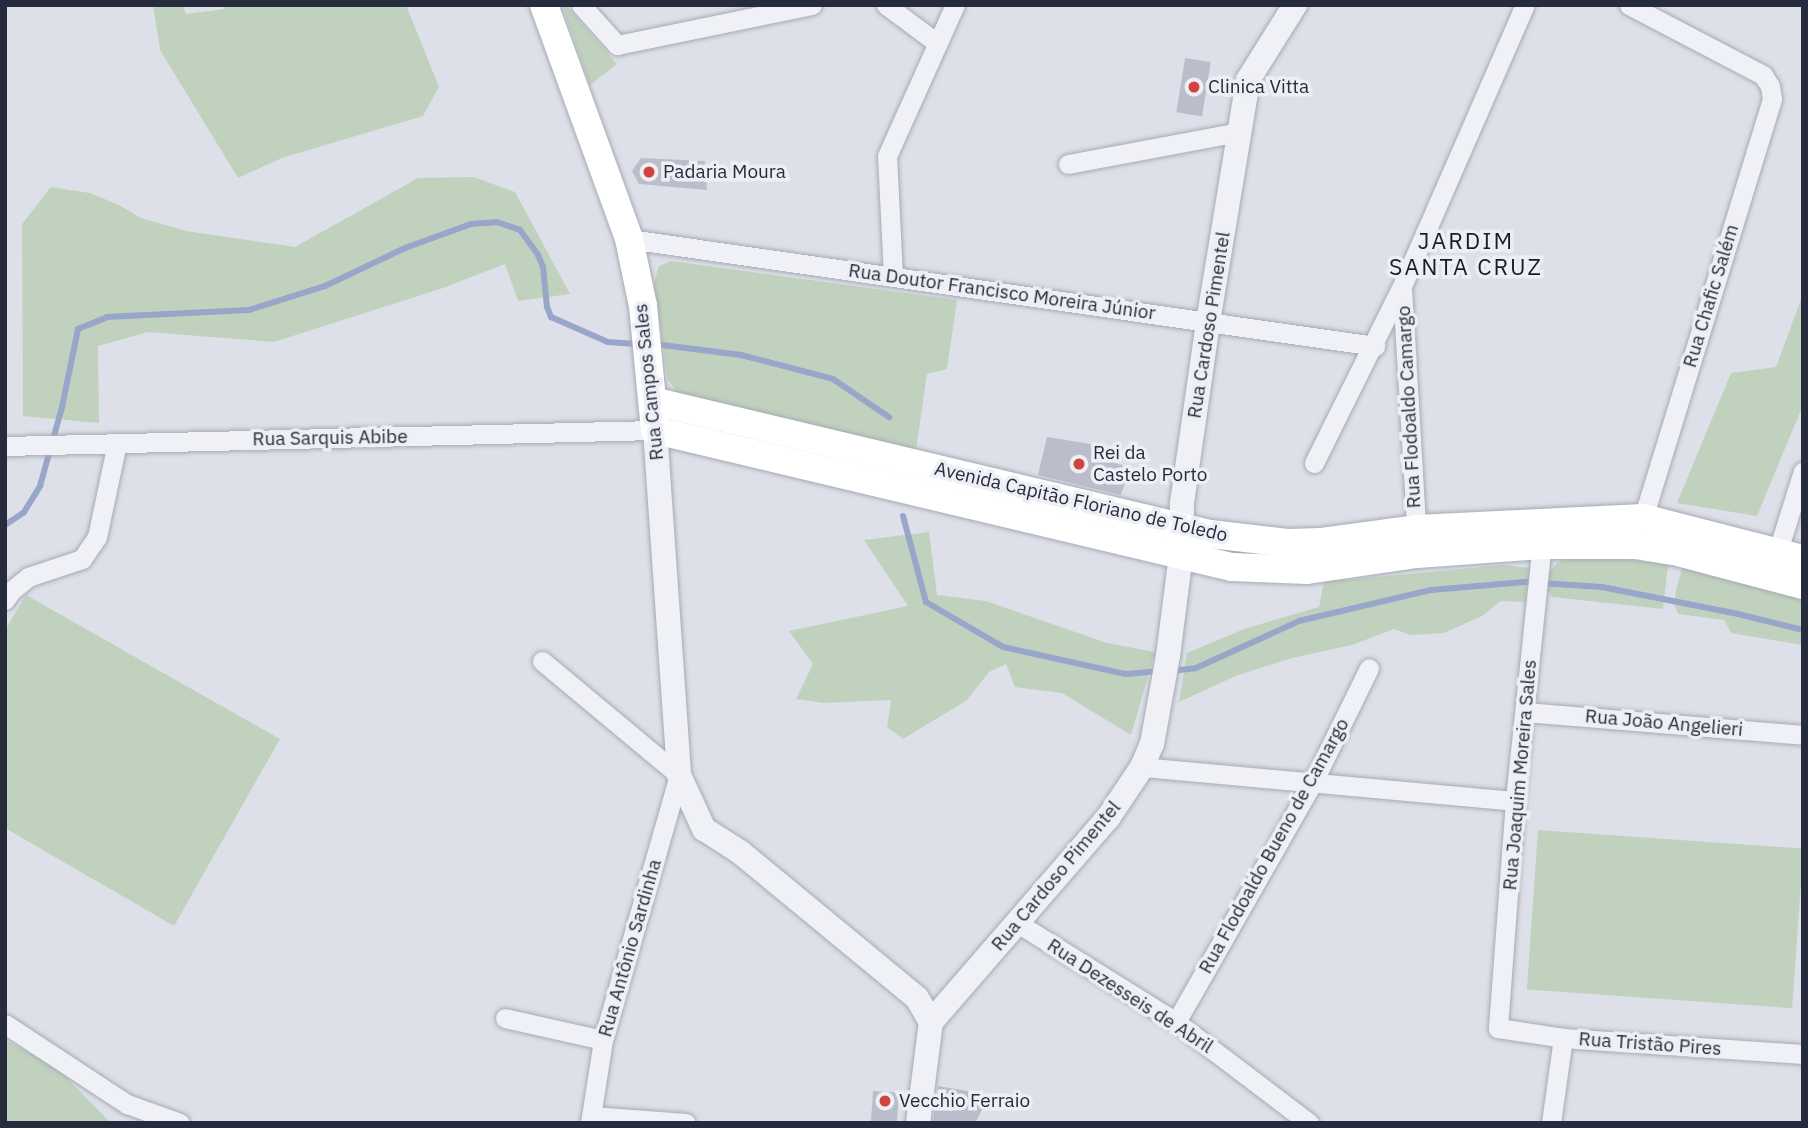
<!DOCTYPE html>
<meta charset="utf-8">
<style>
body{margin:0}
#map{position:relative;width:1808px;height:1128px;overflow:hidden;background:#dde0e8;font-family:"IBM Plex Sans",sans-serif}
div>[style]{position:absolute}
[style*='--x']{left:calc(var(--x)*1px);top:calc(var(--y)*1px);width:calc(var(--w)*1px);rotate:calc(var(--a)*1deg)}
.green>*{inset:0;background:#c0d2be;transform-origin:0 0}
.stream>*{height:6px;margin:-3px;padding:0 3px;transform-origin:3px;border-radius:3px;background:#97a6c9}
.building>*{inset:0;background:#bbbeca;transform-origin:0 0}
.roads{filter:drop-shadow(0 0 2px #a6aab5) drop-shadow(0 0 2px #a6aab5)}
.minor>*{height:19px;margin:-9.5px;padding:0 9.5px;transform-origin:9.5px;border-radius:9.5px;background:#f0f1f6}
.tertiary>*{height:24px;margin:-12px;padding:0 12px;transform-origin:12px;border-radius:12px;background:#f0f1f6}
.secondary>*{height:28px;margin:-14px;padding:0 14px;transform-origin:14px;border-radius:14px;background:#fff}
.dots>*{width:19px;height:19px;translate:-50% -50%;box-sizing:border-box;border:4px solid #edeff5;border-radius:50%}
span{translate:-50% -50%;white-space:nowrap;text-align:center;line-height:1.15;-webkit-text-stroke:7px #edeff5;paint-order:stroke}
.poi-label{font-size:19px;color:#262b3e}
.left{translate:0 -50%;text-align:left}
.street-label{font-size:19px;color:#262b3e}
.quarter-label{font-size:23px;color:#191c2f;letter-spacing:2px}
.frame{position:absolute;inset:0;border:7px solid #262b3e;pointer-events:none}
</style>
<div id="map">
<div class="green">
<i style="clip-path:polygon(153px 5px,183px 5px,186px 14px,224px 9px,224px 5px,406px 5px,439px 87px,423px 116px,282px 158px,238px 178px,160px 50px)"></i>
<i style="clip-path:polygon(562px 5px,566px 5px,617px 64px,590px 85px)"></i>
<i style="clip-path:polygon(474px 177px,515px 192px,570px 294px,518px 301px,505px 264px,443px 288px,274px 342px,148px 332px,98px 346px,99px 423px,23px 416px,22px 224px,51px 187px,90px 193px,119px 205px,141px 218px,186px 231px,295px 247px,418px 178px)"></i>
<i style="clip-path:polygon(671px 261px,957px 300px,947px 369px,927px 374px,915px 457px,678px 393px,668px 380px,654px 283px,659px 266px)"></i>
<i style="clip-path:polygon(1803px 294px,1803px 405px,1757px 516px,1677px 503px,1731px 373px,1776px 367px)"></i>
<i style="clip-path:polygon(929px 532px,937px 595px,986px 601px,1107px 643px,1155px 652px,1131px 735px,1062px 693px,1015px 687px,1006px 664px,989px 672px,966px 701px,903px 739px,887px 727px,891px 700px,824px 703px,796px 699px,813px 664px,789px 631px,908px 606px,864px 540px)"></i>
<i style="clip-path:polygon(1573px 555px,1665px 563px,1668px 566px,1663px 609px,1552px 597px,1546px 589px,1548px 574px,1557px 563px)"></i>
<i style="clip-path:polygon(1504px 565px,1530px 568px,1525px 602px,1501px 601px,1482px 616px,1444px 633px,1411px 635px,1394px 629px,1352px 645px,1292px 658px,1238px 675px,1179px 702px,1187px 653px,1244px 629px,1319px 607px,1324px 582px)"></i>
<i style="clip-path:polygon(1687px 567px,1803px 599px,1803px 645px,1731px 633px,1724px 620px,1678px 614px,1674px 604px,1676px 590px,1682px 569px)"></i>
<i style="clip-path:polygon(26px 595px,280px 739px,174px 926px,5px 828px,5px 630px)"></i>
<i style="left:1538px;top:830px;width:266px;height:160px;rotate:4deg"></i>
<i style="clip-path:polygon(5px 1040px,56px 1067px,111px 1123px,5px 1123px)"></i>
</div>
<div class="stream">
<i style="--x:654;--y:344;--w:88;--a:7.2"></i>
<i style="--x:741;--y:355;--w:95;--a:14.6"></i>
<i style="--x:833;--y:379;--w:68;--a:34.2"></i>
<i style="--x:903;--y:516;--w:89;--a:75"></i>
<i style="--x:926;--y:602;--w:89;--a:30.3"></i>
<i style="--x:1003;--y:647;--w:126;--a:12.4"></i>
<i style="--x:1126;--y:674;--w:33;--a:-5"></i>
<i style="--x:5;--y:525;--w:23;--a:-34"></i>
<i style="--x:24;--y:512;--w:31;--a:-58"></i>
<i style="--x:40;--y:486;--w:82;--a:-74.4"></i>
<i style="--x:62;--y:407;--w:80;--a:-78.4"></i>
<i style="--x:78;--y:329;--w:31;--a:-22"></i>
<i style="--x:107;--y:317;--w:142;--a:-2.8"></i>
<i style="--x:249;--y:310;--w:80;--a:-17.5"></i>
<i style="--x:325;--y:286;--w:89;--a:-25.4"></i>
<i style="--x:405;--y:248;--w:70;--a:-20"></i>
<i style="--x:471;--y:224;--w:26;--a:-4"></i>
<i style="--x:497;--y:222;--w:24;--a:19"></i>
<i style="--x:520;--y:230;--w:31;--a:54"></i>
<i style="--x:538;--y:255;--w:13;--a:67"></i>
<i style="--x:543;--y:267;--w:40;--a:84.3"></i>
<i style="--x:547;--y:307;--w:11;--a:68"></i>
<i style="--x:551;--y:317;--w:62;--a:23.7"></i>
<i style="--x:608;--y:342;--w:32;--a:4"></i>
<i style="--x:1169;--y:671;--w:27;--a:-6"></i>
<i style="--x:1196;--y:668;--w:113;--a:-24.5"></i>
<i style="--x:1299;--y:621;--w:136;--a:-13.2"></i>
<i style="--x:1431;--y:590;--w:94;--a:-4.9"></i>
<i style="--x:1525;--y:582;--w:77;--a:3.7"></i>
<i style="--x:1602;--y:587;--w:139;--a:11.2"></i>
<i style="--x:1738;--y:614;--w:67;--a:13.8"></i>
</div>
<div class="building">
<i style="left:1185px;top:58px;width:26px;height:55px;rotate:9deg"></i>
<i style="clip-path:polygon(641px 158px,705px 161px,707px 190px,639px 184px,632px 171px)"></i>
<i style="clip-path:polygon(1047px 437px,1109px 447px,1107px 461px,1130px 467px,1121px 495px,1038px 475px)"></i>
<i style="clip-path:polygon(938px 1086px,980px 1093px,975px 1100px,985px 1104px,975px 1123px,933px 1123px)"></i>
<i style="left:873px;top:1091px;width:26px;height:32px;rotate:4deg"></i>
</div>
<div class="roads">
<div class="minor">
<i style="--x:581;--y:5;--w:54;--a:48"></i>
<i style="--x:617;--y:45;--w:199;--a:-11.6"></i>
<i style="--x:886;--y:5;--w:64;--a:36.7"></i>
<i style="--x:1629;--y:5;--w:151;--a:27.6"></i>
<i style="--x:1763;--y:75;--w:13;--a:58"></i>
<i style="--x:1770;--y:86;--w:13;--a:81"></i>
<i style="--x:1772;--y:99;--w:438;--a:107.1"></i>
<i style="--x:1068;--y:164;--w:174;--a:-10.6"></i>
<i style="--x:629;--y:239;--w:754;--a:8.16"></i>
<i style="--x:893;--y:277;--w:121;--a:-92.8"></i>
<i style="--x:887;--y:156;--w:166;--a:-65.8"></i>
<i style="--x:5;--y:446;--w:650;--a:-1.41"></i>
<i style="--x:1314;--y:463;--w:193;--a:-63.6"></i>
<i style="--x:1543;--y:533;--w:269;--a:96"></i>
<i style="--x:1515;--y:801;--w:228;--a:94.3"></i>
<i style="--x:1498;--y:1028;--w:66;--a:8.7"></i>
<i style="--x:1563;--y:1038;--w:241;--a:3.8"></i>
<i style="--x:1417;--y:541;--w:255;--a:-93.4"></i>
<i style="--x:1402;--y:286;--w:307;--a:-66.4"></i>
<i style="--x:1774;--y:563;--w:96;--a:-72.5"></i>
<i style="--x:5;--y:600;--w:11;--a:-56"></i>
<i style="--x:11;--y:591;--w:22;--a:-39"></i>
<i style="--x:28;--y:577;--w:57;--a:-18.4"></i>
<i style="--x:82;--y:559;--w:27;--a:-56"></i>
<i style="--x:97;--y:537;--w:96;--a:-78"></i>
<i style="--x:542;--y:661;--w:178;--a:39.8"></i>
<i style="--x:679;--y:775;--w:276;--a:106"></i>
<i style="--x:603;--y:1040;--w:84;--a:98.9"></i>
<i style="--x:1525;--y:712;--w:279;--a:4.7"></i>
<i style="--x:1142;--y:767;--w:375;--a:5.2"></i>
<i style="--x:1016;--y:922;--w:189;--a:32"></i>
<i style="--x:1176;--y:1022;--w:167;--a:37.2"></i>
<i style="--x:505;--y:1018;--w:100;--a:12.7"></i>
<i style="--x:1176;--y:1022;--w:274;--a:-60.3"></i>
<i style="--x:1312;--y:784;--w:129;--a:-63.8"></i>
<i style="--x:5;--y:1024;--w:146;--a:33.3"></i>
<i style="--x:127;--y:1104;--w:56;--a:19.7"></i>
<i style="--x:591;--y:1116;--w:95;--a:4.2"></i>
<i style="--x:1551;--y:1123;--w:86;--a:-82"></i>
</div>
<div class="tertiary">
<i style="--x:655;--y:430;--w:346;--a:86"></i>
<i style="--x:679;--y:775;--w:60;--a:65.2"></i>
<i style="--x:704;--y:829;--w:43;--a:32.6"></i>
<i style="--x:740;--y:852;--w:229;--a:39.5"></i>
<i style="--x:917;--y:998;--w:28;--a:60"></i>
<i style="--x:918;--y:1123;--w:102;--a:-82.7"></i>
<i style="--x:931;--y:1022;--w:270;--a:-49.1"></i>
<i style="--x:1108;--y:818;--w:61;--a:-56.3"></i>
<i style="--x:1142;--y:767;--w:25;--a:-67"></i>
<i style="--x:1152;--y:744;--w:89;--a:-79.7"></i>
<i style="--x:1168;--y:656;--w:102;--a:-82.7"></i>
<i style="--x:1181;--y:555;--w:52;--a:-88.9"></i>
<i style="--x:1182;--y:503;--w:183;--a:-81.8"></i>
<i style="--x:1208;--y:322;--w:245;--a:-80.6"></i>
<i style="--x:1248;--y:80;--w:89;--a:-57.9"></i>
</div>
<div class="secondary">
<i style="--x:544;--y:5;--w:249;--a:70"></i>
<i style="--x:629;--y:239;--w:68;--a:78.2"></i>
<i style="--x:643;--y:306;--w:125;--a:84.5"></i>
<i style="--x:655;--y:430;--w:593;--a:13.36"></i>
<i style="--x:1232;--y:567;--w:75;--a:2.3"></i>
<i style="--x:1307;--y:570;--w:111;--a:-8.3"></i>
<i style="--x:1417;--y:554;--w:125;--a:-4.1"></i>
<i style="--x:1542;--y:545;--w:93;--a:0"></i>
<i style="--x:1635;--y:545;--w:39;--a:9"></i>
<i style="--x:1674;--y:551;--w:133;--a:14.8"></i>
<i style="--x:653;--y:401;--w:573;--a:13.43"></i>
<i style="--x:1210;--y:534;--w:80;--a:6.5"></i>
<i style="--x:1289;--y:543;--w:31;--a:-2"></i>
<i style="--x:1320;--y:542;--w:97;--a:-7.7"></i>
<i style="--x:1416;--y:529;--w:227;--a:-2.8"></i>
<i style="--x:1643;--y:518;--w:165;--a:14.4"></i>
</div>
</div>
<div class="dots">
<i style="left:1194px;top:87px;background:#d0433e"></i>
<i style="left:649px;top:172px;background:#d0433e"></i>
<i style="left:1079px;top:464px;background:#d0433e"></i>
<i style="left:885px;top:1101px;background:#d0433e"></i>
</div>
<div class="poi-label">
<span class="left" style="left:1208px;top:87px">Clinica Vitta</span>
<span class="left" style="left:663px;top:172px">Padaria Moura</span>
<span class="left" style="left:1093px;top:464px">Rei da<br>Castelo Porto</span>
<span class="left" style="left:899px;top:1101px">Vecchio Ferraio</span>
</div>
<div class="street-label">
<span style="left:1002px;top:292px;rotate:8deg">Rua Doutor Francisco Moreira Júnior</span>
<span style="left:1711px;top:296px;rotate:-73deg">Rua Chafic Salém</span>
<span style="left:1209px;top:325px;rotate:-81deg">Rua Cardoso Pimentel</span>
<span style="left:649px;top:382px;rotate:-96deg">Rua Campos Sales</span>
<span style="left:1409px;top:407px;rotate:-93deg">Rua Flodoaldo Camargo</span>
<span style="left:330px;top:438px;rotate:-1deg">Rua Sarquis Abibe</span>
<span style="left:1081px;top:502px;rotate:13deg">Avenida Capitão Floriano de Toledo</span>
<span style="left:1664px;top:723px;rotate:5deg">Rua João Angelieri</span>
<span style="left:1520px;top:775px;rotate:-85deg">Rua Joaquim Moreira Sales</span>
<span style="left:1274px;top:846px;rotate:-61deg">Rua Flodoaldo Bueno de Camargo</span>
<span style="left:1056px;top:876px;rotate:-50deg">Rua Cardoso Pimentel</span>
<span style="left:630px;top:948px;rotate:-74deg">Rua Antônio Sardinha</span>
<span style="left:1130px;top:996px;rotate:33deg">Rua Dezesseis de Abril</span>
<span style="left:1650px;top:1044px;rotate:4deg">Rua Tristão Pires</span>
</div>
<div class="quarter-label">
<span style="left:1466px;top:253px">JARDIM<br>SANTA CRUZ</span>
</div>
<div class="frame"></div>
</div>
